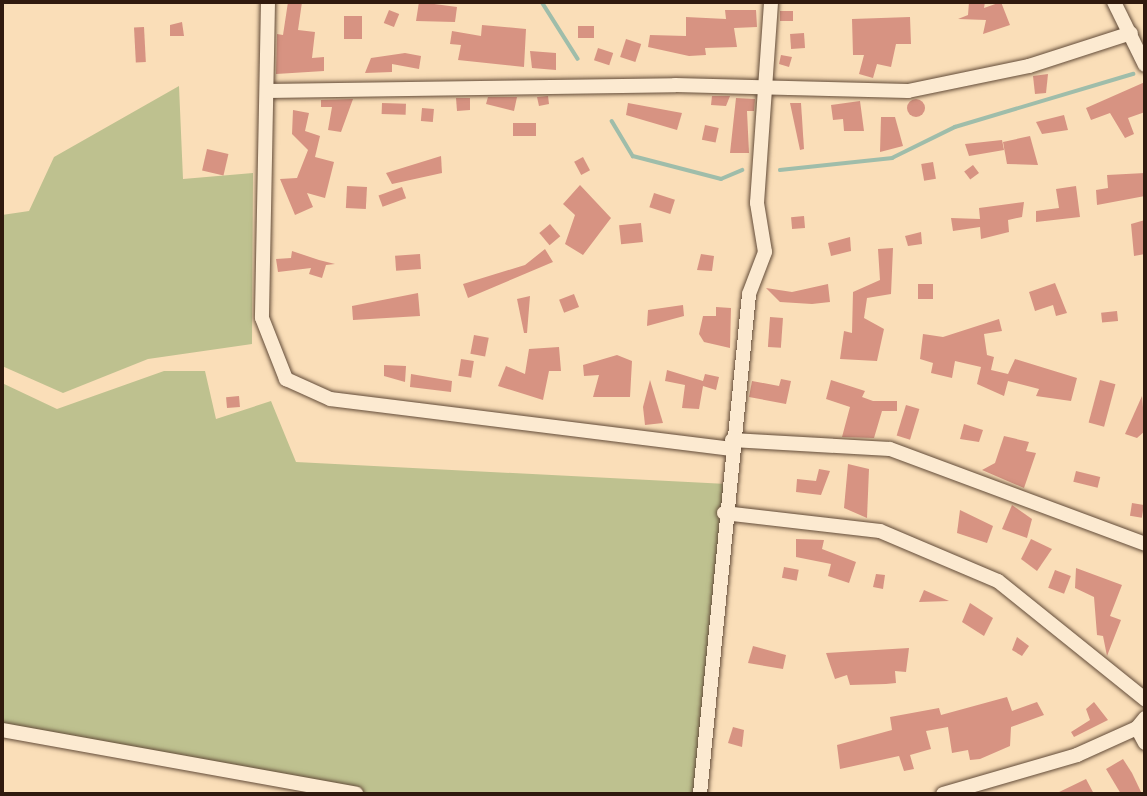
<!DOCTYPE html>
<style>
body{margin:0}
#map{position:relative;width:1147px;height:796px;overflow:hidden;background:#fadeb8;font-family:"Libre Caslon Text",serif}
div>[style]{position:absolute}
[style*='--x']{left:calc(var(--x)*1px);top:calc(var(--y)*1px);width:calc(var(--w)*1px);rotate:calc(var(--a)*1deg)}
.green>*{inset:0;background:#bec18f}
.stream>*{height:3.5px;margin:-1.75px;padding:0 1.75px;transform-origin:1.75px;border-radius:1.75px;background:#9fbdaa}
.building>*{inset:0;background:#d79382;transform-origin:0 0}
.round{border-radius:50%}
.roads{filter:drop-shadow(0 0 2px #624b38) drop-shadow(0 0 2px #624b38)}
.minor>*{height:14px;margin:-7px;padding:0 7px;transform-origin:7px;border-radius:7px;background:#fcead1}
span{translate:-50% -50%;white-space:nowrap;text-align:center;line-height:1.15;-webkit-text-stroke:5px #fcead1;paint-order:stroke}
.frame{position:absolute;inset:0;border:4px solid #301a0e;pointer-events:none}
</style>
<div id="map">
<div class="green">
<i style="clip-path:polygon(179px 86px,183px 179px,253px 173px,252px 344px,148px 359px,63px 393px,2px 366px,2px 215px,29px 211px,54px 157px)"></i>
<i style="clip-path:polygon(164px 371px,205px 371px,216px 419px,271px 401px,296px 462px,727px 484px,700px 794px,356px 794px,2px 730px,2px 383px,57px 409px)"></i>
</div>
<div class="stream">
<i style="--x:542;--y:2;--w:67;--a:57.7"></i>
<i style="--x:612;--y:121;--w:41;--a:59"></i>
<i style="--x:633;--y:156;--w:91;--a:14.6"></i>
<i style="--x:721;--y:179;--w:23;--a:-23"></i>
<i style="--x:780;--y:170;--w:113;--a:-6.1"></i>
<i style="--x:892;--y:158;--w:70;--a:-26.2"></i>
<i style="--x:955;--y:127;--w:186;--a:-16.6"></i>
</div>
<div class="building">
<i style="clip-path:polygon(288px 2px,302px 2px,298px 30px,315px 32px,312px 58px,324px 57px,324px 71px,276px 74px,277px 34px,283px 35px)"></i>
<i style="clip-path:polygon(419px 2px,457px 7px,455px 22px,416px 21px)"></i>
<i style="clip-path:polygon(969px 2px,985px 2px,984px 8px,1001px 2px,1010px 25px,983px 34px,986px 20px,958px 19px,968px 15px)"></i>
<i style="left:389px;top:10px;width:11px;height:14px;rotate:22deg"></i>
<i style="clip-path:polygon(725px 10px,756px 10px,757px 27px,734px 28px,737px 47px,705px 48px,706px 55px,689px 56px,648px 47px,650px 35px,686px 36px,686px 17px,726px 19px)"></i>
<i style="left:780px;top:11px;width:13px;height:10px"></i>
<i style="left:362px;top:16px;width:23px;height:18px;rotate:90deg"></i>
<i style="clip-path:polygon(910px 17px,911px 44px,896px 44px,891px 67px,877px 64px,873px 78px,859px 74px,864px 55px,853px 55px,852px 19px)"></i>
<i style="clip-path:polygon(182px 22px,184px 36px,170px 36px,170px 25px)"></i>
<i style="clip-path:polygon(482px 25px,526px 29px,524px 67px,458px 60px,461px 45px,450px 44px,452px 31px,481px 36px)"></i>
<i style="left:578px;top:26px;width:16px;height:12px"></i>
<i style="left:144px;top:27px;width:35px;height:10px;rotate:87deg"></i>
<i style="left:804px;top:33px;width:15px;height:14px;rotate:86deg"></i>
<i style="left:626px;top:39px;width:16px;height:19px;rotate:18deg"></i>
<i style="left:598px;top:48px;width:16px;height:13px;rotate:18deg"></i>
<i style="clip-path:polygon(530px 51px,556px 53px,556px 70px,532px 68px)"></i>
<i style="clip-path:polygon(405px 53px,421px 56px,419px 69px,392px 64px,392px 72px,365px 73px,371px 58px)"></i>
<i style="clip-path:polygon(781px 55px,792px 57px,789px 67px,779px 64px)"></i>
<i style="clip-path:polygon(1048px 74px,1046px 93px,1035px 94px,1033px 76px)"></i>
<i style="clip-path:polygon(1145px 82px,1145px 112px,1128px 118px,1134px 134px,1125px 138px,1110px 113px,1091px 120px,1086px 108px)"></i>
<i style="clip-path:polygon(548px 96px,549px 104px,539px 106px,537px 97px)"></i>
<i style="clip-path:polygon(712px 96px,730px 96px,726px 106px,711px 105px)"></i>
<i style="clip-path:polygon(488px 97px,517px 97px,514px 111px,486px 104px)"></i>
<i style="clip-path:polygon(456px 98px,470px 98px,470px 110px,457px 111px)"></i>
<i style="clip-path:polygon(736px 98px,755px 99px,754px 111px,747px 111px,749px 153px,730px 153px)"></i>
<i class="round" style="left:907px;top:99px;width:18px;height:18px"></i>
<i style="clip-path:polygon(353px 99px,341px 132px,328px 130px,332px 107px,321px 107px,321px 100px)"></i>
<i style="clip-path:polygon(860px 101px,864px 131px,844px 131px,843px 119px,833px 120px,831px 105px)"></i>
<i style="left:382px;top:103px;width:24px;height:11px;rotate:2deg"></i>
<i style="clip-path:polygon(628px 103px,682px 113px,677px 130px,626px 115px)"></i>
<i style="clip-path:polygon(790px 103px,801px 103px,804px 149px,800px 150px)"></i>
<i style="left:422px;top:108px;width:12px;height:13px;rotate:5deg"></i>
<i style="clip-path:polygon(293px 110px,309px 113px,305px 131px,320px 136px,315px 157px,334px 162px,325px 198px,307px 193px,313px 207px,295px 215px,280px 179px,297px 178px,308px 150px,292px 134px)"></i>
<i style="clip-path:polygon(1064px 115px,1068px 130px,1042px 134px,1036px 122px)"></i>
<i style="clip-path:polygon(881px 117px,895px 117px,903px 146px,880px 152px)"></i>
<i style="left:536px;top:123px;width:13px;height:23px;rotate:90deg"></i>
<i style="left:705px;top:125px;width:14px;height:15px;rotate:12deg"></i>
<i style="clip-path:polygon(1030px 136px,1038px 165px,1007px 164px,1003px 142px)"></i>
<i style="clip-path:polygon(1002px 140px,1004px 150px,969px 156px,965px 144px)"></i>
<i style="left:207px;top:149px;width:22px;height:22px;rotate:13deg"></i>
<i style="clip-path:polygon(441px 156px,442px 173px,392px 184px,386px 173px)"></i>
<i style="left:583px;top:157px;width:15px;height:10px;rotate:62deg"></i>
<i style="left:933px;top:162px;width:17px;height:12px;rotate:80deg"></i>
<i style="left:973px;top:165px;width:10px;height:11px;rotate:53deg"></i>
<i style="clip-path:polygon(1145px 173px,1145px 196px,1097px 205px,1096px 190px,1108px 188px,1107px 175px)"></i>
<i style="clip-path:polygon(580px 185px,611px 218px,583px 255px,565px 244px,575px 215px,563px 204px)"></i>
<i style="left:347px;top:186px;width:20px;height:22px;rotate:3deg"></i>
<i style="clip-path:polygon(1076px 186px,1080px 217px,1036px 222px,1036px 211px,1059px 208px,1056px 189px)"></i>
<i style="left:402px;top:187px;width:12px;height:25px;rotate:70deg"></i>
<i style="left:654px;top:193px;width:22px;height:15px;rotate:18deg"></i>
<i style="clip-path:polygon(1024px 202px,1022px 217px,1008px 220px,1009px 232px,981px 239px,980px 227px,953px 231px,951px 218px,980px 219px,979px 208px)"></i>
<i style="left:804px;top:216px;width:12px;height:13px;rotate:85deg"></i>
<i style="clip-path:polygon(1145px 220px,1145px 254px,1134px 256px,1131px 224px)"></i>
<i style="left:641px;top:223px;width:19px;height:22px;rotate:84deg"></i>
<i style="left:550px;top:224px;width:16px;height:14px;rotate:50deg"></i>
<i style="clip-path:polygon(921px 232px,922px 244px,908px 246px,905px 236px)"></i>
<i style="clip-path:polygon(850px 237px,851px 251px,831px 256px,828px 243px)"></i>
<i style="clip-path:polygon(893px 248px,891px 294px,867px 298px,864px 318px,884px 329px,877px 361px,840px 359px,844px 331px,852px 333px,853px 292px,880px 280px,878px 249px)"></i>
<i style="clip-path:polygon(545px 249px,553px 262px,468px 298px,463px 284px,525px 265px)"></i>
<i style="clip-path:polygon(292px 251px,319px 260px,335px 264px,326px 265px,322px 278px,309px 274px,311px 268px,278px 272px,276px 259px,291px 258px)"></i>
<i style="left:420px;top:254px;width:15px;height:25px;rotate:86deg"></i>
<i style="clip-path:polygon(701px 254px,714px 256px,712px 271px,697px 270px)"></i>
<i style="clip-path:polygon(1055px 283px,1067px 313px,1056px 316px,1053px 305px,1035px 311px,1029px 292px)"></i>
<i style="clip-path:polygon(828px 284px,830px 302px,812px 304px,780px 302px,766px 288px,792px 292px)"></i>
<i style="left:918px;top:284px;width:15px;height:15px"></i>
<i style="clip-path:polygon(418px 293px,420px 316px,353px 320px,352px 306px)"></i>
<i style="left:574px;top:294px;width:14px;height:16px;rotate:69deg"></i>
<i style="clip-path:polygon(530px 296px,527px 333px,524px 333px,517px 299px)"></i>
<i style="clip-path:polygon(683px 305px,684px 316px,647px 326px,648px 310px)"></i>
<i style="clip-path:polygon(716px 307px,731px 308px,730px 348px,704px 342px,699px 334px,703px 316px,716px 316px)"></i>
<i style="left:1117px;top:311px;width:10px;height:16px;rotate:84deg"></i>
<i style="left:770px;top:317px;width:13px;height:30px;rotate:4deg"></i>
<i style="clip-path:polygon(999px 319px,1002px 331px,984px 334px,987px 355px,994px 357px,991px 370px,1008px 374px,1015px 359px,1077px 378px,1071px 401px,1036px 396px,1039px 389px,1008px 381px,1004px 396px,977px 384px,981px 367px,955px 361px,952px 378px,931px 373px,933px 363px,920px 359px,923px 334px,943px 337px)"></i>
<i style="left:474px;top:335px;width:15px;height:19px;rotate:11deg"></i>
<i style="clip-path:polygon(559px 347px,561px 371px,549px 371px,543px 400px,498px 386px,506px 366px,525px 374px,529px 349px)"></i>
<i style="clip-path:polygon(617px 355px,632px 361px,630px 397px,593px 397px,599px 375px,584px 376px,583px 365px)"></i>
<i style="left:461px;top:359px;width:13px;height:17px;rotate:9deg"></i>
<i style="clip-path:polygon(384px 365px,406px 366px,405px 382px,384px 376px)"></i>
<i style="clip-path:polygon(667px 370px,703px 381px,705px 374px,719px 377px,716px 390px,703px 386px,699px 409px,682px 408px,685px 385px,665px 381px)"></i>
<i style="clip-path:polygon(411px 374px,452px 381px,451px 392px,410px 387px)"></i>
<i style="clip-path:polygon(781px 379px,791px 381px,786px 404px,749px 397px,752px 381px,779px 386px)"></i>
<i style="clip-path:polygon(650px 380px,663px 423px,645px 425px,643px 407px)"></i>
<i style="clip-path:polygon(831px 380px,865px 391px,862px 397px,873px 401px,897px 401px,897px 411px,882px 411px,874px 438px,842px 437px,850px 407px,826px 399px)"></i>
<i style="left:1100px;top:380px;width:16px;height:44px;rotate:15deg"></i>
<i style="left:239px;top:396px;width:11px;height:13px;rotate:85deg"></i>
<i style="clip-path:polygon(1142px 396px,1145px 431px,1137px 438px,1125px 434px)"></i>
<i style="left:906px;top:405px;width:14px;height:32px;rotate:17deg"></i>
<i style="clip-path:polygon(964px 424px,983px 430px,979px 442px,960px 439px)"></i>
<i style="clip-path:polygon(1004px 436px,1029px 442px,1026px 451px,1036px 453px,1024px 488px,982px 470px,995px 463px)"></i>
<i style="clip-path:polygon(848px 464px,869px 469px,867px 518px,844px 508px)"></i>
<i style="clip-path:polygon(819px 469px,830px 471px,821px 495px,796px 492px,797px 479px,816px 481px)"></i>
<i style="left:1076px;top:471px;width:25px;height:11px;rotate:14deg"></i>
<i style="left:1132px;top:503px;width:12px;height:13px;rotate:9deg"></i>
<i style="clip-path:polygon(1012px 505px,1032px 519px,1027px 538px,1002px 529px)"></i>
<i style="clip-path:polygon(960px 510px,993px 526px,987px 543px,957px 533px)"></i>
<i style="clip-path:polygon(796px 539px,824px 540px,822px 549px,856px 562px,849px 583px,828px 576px,831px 564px,796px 557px)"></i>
<i style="clip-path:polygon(1031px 539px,1052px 549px,1037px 571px,1021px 559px)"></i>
<i style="left:784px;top:567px;width:15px;height:11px;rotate:11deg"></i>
<i style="clip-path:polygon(1076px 568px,1122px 585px,1110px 616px,1121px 620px,1107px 656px,1103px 636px,1097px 635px,1094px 597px,1075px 588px)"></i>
<i style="left:1055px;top:570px;width:17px;height:19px;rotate:21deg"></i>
<i style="clip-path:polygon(876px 574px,885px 575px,883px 589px,873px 587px)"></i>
<i style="clip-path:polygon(924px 590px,949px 601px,919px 602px)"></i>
<i style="clip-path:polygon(970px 603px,993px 618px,984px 636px,962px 622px)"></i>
<i style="clip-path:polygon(1017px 637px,1029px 646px,1022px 656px,1012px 650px)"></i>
<i style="clip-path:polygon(753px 646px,786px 655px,783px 669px,748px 663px)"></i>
<i style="clip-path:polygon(909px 648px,906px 672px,895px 671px,896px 683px,886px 684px,850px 685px,847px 675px,835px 679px,826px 653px)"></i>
<i style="clip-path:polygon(1007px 697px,1012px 711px,1037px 702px,1044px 715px,1011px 727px,1010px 746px,980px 759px,970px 760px,968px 750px,952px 753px,948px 727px,926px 731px,931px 749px,910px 755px,914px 769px,904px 771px,899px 756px,840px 769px,837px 745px,892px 730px,890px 717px,939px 708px,941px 715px)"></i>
<i style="clip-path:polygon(1094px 702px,1108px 720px,1074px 737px,1071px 732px,1090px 720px,1086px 709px)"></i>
<i style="clip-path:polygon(733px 727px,744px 730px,742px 747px,728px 743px)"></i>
<i style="clip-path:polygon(1123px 759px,1132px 773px,1142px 794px,1121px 794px,1106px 769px)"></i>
<i style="clip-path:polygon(1086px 779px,1094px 794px,1055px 794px)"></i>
</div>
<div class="roads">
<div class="minor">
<i style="--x:268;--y:2;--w:316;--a:91.1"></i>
<i style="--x:262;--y:318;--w:66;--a:68.5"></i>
<i style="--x:286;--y:379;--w:48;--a:24.4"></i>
<i style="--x:330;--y:399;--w:403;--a:7.1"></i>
<i style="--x:1114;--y:2;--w:70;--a:63.8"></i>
<i style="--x:267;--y:91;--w:408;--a:-0.8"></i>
<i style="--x:675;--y:85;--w:233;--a:1.5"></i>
<i style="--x:908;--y:91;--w:124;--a:-11.7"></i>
<i style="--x:1029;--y:66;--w:107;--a:-17.9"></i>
<i style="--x:732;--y:440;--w:158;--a:3.3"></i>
<i style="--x:890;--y:449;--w:272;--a:20.4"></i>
<i style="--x:724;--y:513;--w:157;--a:6.6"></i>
<i style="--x:880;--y:531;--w:128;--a:23"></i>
<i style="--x:998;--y:581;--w:189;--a:38.8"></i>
<i style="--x:1137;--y:728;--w:17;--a:62"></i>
<i style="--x:2;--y:730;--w:360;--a:10.2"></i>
<i style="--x:700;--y:794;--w:502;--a:-84.4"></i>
<i style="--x:749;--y:294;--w:45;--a:-69.1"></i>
<i style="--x:765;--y:252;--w:50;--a:-99.3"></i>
<i style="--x:757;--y:203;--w:201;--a:-86"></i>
<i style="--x:943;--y:794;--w:140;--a:-16.2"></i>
<i style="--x:1077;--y:755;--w:66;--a:-24.2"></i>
<i style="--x:1137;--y:728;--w:13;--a:-51"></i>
</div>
</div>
<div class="frame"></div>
</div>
